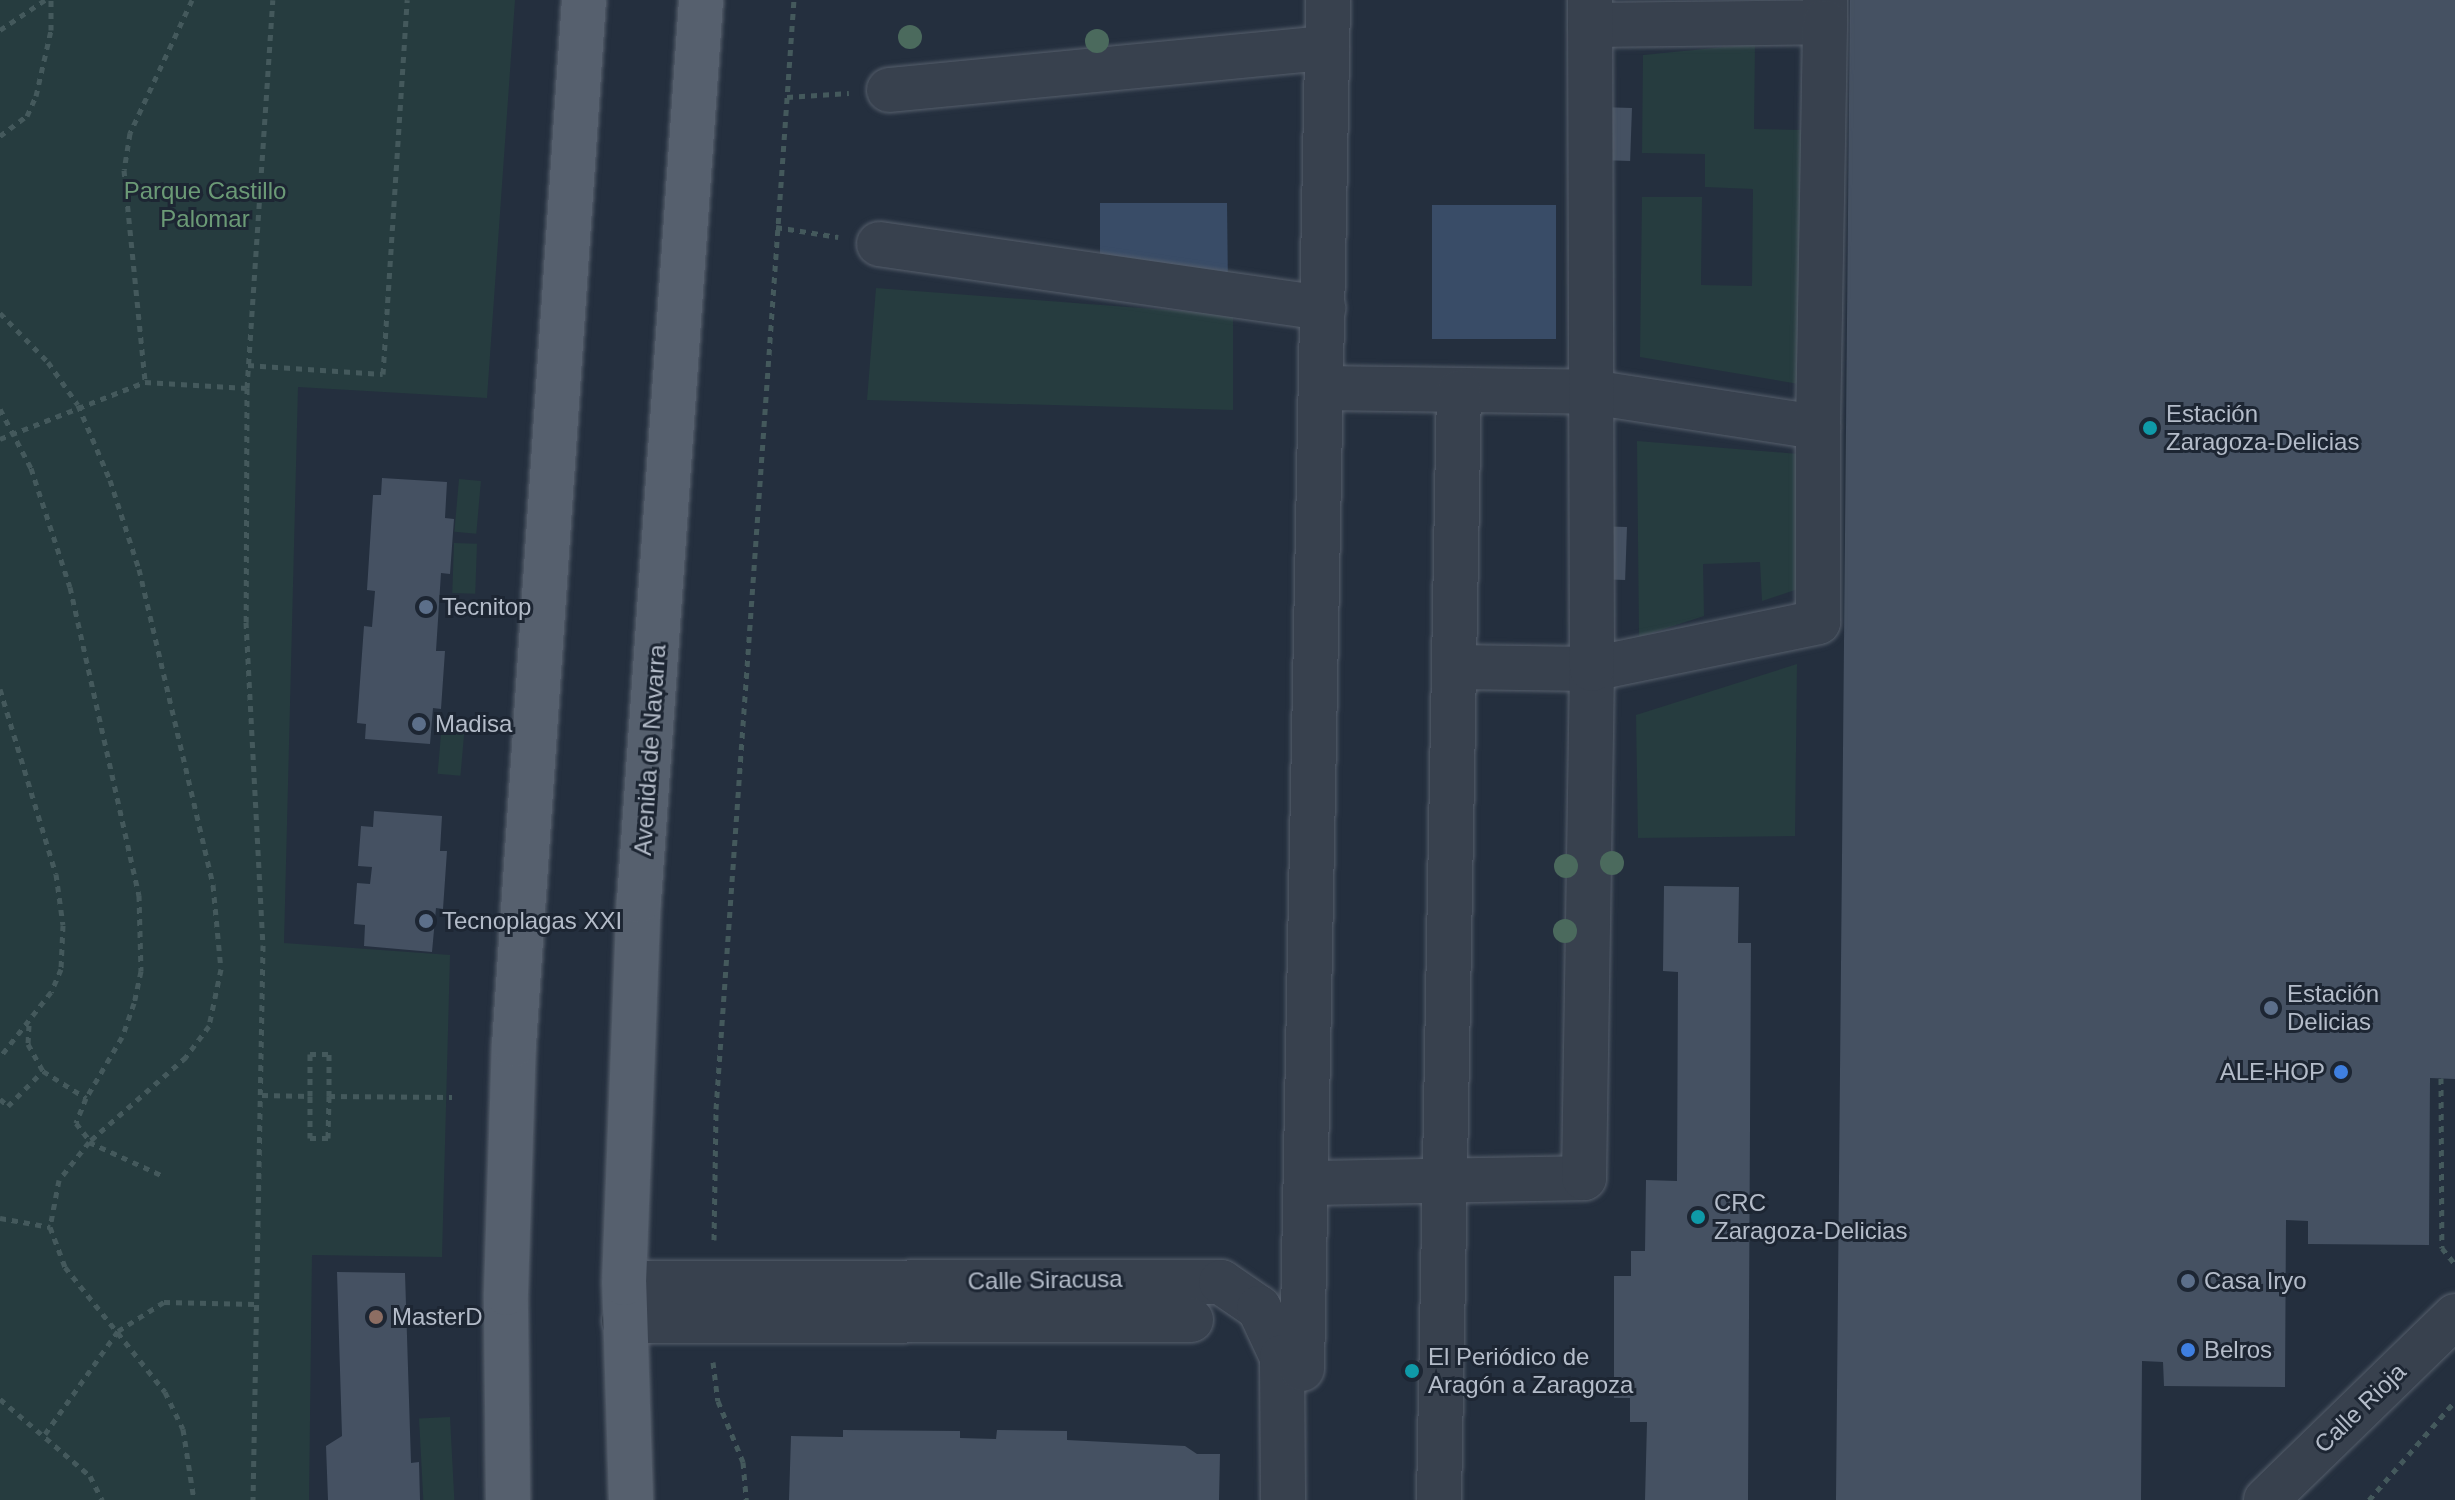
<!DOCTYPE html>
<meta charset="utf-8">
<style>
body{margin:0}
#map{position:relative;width:2455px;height:1500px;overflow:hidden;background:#242f3e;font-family:Arial,sans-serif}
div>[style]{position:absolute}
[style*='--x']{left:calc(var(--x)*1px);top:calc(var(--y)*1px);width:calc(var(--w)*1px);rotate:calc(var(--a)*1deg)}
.green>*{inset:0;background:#263c3f;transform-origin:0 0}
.water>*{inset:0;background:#394c67;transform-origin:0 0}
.building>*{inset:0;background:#455162;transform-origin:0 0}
.path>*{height:5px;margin-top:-2.5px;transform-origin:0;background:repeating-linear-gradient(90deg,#44595c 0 6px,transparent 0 12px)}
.roads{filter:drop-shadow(0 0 2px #565f6c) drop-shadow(0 0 2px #565f6c)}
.minor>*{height:44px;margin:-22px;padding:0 22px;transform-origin:22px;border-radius:22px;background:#38414e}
.major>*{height:44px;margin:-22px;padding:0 22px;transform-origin:22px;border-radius:22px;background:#56606e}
.path-bridge>*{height:5px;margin-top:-2.5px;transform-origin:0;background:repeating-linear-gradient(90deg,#44595c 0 6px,transparent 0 12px)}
.bridges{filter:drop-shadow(0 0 2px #565f6c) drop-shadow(0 0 2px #565f6c)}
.minor-bridge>*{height:44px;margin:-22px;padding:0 22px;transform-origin:22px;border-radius:22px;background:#38414e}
.trees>*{width:24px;height:24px;margin:-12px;border-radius:50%;background:#4b6a5d}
.dots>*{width:22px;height:22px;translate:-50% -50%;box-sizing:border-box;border:4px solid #1d2633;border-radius:50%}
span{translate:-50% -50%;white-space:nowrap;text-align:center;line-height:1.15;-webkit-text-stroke:6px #1d2633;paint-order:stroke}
.park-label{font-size:24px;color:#6b9a76}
.poi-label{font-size:24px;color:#b4bcc9}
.left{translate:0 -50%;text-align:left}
.right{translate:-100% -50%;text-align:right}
.street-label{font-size:24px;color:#b4bcc9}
</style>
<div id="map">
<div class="green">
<i style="clip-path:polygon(0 0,515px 0,487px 398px,298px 387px,284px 943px,450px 955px,442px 1257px,312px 1255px,309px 1500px,0 1500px)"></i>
<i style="clip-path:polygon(1755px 44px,1754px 129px,1802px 130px,1799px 384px,1640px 357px,1642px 197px,1702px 197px,1701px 285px,1752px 286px,1753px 189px,1705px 187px,1705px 154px,1642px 153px,1643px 55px)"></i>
<i style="clip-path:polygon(876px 288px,1233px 315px,1233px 410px,867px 400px)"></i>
<i style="clip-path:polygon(1637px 441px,1799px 454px,1798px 589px,1762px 601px,1760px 562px,1703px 564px,1704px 616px,1639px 637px)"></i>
<i style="left:459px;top:479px;width:22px;height:53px;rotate:5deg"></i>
<i style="left:454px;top:543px;width:23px;height:50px;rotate:2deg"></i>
<i style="clip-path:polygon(1797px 664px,1795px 836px,1638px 838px,1636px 715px)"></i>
<i style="left:442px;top:723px;width:23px;height:51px;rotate:5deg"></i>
<i style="left:450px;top:1417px;width:83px;height:31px;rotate:87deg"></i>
</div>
<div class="water">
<i style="clip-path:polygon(1100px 203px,1227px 203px,1228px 291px,1100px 269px)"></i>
<i style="left:1432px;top:205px;width:124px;height:134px"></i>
</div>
<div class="building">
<i style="clip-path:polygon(1850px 0,2455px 0,2455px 1079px,2430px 1078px,2429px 1245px,2308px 1244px,2308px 1221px,2286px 1220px,2285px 1387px,2164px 1386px,2163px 1362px,2142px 1361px,2141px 1500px,1836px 1500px)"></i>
<i style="left:1600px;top:107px;width:32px;height:53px;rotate:2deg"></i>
<i style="clip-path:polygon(382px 478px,447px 482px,445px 518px,454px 519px,450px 574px,441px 573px,436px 651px,445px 651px,441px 709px,433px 708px,430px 744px,365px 739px,366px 724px,357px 723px,364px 626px,372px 627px,375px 591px,367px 590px,373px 495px,381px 495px)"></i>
<i style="left:1595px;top:526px;width:32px;height:53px;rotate:2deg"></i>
<i style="clip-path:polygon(374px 811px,442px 816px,440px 851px,447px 851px,443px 909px,436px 908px,432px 952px,364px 946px,365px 925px,354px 924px,357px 883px,370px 884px,372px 867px,358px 866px,361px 826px,373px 827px)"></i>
<i style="clip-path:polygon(1664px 886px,1739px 887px,1738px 943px,1751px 943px,1748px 1500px,1645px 1500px,1647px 1422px,1630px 1422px,1630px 1398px,1614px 1398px,1614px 1276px,1631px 1276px,1631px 1251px,1645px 1251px,1646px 1180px,1677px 1181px,1678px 972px,1663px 971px)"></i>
<i style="clip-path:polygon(337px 1272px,405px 1273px,411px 1463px,419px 1462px,420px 1500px,328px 1500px,326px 1446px,342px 1436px)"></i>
<i style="clip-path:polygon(843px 1430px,960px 1431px,960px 1438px,996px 1439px,997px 1430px,1067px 1431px,1067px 1440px,1185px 1446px,1197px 1454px,1220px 1454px,1219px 1500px,789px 1500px,791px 1436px,843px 1437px)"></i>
</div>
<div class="path">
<i style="--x:192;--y:0;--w:147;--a:115"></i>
<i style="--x:130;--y:133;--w:37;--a:99"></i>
<i style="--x:124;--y:170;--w:213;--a:84.3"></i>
<i style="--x:145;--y:382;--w:102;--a:3.4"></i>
<i style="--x:247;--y:388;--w:234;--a:90.2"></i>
<i style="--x:246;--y:622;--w:323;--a:87"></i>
<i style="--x:263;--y:945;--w:555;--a:91.03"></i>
<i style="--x:0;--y:30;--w:54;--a:-33.7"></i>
<i style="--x:787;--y:97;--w:62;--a:-3.7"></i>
<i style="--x:0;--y:136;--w:34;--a:-37"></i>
<i style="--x:27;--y:116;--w:22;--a:-66"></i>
<i style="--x:36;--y:96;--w:68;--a:-77.2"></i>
<i style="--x:51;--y:30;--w:30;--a:-90"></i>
<i style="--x:776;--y:227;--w:63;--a:9.2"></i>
<i style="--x:0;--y:313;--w:69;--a:45.6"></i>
<i style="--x:48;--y:362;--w:52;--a:55.1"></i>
<i style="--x:78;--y:405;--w:82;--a:66.9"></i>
<i style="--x:110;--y:480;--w:94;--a:72"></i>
<i style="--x:139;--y:569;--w:325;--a:76.8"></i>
<i style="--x:213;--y:885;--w:84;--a:84.6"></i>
<i style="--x:221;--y:969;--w:58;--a:101.9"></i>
<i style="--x:209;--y:1026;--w:39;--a:127"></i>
<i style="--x:186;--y:1057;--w:129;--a:138.8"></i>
<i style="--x:89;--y:1142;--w:48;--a:128.3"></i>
<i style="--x:59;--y:1180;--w:48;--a:100.8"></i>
<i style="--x:50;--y:1227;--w:43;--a:69.4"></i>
<i style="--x:65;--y:1267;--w:160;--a:51.3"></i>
<i style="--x:165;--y:1392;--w:41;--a:64.1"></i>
<i style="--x:183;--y:1429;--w:72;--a:81.2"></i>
<i style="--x:248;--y:365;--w:135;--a:3.8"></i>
<i style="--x:383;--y:374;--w:375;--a:-86.3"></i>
<i style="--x:247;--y:388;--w:389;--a:-86.2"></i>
<i style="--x:0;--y:409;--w:67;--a:62.3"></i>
<i style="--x:31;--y:468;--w:125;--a:71.9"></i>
<i style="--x:70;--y:587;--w:316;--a:77.4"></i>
<i style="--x:139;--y:895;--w:76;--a:88.5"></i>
<i style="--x:141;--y:971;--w:33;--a:102"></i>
<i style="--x:134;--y:1003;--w:36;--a:109"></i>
<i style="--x:122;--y:1037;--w:71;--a:120.5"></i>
<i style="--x:0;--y:439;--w:156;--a:-21.5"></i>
<i style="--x:0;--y:689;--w:193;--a:73.2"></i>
<i style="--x:56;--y:874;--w:51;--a:82.2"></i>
<i style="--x:63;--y:925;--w:44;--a:92.6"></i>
<i style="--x:61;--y:969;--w:25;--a:113"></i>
<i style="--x:51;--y:992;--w:83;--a:128.1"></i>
<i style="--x:29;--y:1025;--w:19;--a:93"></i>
<i style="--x:28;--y:1044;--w:31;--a:61"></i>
<i style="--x:2441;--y:1078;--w:170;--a:89.7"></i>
<i style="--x:2442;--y:1248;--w:21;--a:51"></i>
<i style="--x:262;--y:1095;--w:48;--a:1.2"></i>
<i style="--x:310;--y:1096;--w:42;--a:-90"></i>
<i style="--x:310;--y:1054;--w:19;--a:0"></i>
<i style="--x:329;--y:1054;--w:42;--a:90"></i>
<i style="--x:329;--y:1096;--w:123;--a:0.5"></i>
<i style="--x:310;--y:1096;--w:42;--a:90"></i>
<i style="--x:310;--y:1138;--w:18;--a:0"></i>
<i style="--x:328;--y:1138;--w:42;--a:-88.6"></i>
<i style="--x:0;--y:1099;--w:11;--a:41"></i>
<i style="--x:8;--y:1106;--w:49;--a:-45"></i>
<i style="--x:43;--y:1071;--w:51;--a:32.1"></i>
<i style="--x:86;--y:1098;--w:27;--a:112"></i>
<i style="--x:76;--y:1123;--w:23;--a:52"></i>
<i style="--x:89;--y:1142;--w:81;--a:24.7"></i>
<i style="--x:0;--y:1218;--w:51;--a:10.2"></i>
<i style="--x:714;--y:1240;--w:131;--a:-89.1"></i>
<i style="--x:716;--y:1109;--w:1112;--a:-85.98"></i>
<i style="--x:713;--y:1362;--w:39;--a:83"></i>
<i style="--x:718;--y:1401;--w:66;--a:67.7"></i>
<i style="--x:743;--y:1462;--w:38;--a:85"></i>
<i style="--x:0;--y:1399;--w:118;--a:40.5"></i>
<i style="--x:90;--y:1476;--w:27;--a:63"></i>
<i style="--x:45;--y:1434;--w:126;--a:-54.7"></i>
<i style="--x:118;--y:1331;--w:54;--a:-32.2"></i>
<i style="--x:164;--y:1302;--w:93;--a:1.2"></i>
</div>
<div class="roads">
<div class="minor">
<i style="--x:1590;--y:25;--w:235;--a:-0.7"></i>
<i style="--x:1825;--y:22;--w:22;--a:-90"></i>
<i style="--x:889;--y:90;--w:440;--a:-5.5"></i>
<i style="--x:879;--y:244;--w:449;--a:8.2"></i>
<i style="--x:1321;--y:388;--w:270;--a:0.8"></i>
<i style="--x:1591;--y:392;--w:230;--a:8.8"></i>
<i style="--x:1818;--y:427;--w:405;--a:-89"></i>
<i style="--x:1454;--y:667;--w:138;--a:0.8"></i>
<i style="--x:1592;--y:669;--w:231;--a:-11.7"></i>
<i style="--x:1818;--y:622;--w:195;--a:-90"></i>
<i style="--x:1307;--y:1183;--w:277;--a:-1"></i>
<i style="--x:1584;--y:1178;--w:509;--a:-89.1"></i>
<i style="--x:1592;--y:669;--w:669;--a:-90.17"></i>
<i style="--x:624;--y:1283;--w:597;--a:-0.1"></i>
<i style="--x:1221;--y:1282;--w:46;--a:34.4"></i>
<i style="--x:1259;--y:1308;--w:54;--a:64.9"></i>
<i style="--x:1282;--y:1357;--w:143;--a:89.6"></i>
<i style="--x:624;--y:1321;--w:567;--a:-0.1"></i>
<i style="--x:1302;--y:1369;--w:1369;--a:-88.91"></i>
<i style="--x:1439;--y:1500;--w:1108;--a:-88.97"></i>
</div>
<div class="major">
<i style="--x:508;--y:1500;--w:207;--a:-90.6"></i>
<i style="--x:506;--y:1293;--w:248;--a:-88.2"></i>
<i style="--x:514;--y:1045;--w:1047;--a:-86.17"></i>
<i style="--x:631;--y:1500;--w:217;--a:-91.8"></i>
<i style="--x:624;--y:1283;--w:382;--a:-87.8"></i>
<i style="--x:639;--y:901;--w:903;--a:-86.06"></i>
</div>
</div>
<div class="path-bridge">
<i style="--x:2369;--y:1500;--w:131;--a:-49"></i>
</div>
<div class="bridges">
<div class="minor-bridge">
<i style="--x:2266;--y:1500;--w:264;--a:-44.2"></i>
</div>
</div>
<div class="trees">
<i style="left:910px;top:37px"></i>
<i style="left:1097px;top:41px"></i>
<i style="left:1612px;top:863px"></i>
<i style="left:1566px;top:866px"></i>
<i style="left:1565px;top:931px"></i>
</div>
<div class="dots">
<i style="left:2150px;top:428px;background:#0f9aa8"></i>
<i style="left:426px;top:607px;background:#5c6f8a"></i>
<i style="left:419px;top:724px;background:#5c6f8a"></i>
<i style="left:426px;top:921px;background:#5c6f8a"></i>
<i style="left:2271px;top:1008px;background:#5c6f8a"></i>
<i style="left:2341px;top:1072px;background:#3f7fe0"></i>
<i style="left:1698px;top:1217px;background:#0f9aa8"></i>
<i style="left:2188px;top:1281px;background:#5c6f8a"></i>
<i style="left:376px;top:1317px;background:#8d6e63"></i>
<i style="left:2188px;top:1350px;background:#3f7fe0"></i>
<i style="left:1412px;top:1371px;background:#0f9aa8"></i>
</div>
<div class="park-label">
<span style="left:205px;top:205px">Parque Castillo<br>Palomar</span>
</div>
<div class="poi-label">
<span class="left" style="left:2166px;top:428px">Estación<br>Zaragoza-Delicias</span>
<span class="left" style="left:442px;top:607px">Tecnitop</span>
<span class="left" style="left:435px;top:724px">Madisa</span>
<span class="left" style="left:442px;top:921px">Tecnoplagas XXI</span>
<span class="left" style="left:2287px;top:1008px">Estación<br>Delicias</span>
<span class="right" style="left:2325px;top:1072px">ALE-HOP</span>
<span class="left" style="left:1714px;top:1217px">CRC<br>Zaragoza-Delicias</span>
<span class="left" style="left:2204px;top:1281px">Casa Iryo</span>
<span class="left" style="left:392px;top:1317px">MasterD</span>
<span class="left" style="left:2204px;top:1350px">Belros</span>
<span class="left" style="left:1428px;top:1371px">El Periódico de<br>Aragón a Zaragoza</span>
</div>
<div class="street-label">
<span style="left:650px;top:750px;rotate:-86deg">Avenida de Navarra</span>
<span style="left:1045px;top:1280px;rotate:-1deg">Calle Siracusa</span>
<span style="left:2360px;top:1408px;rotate:-44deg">Calle Rioja</span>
</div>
</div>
